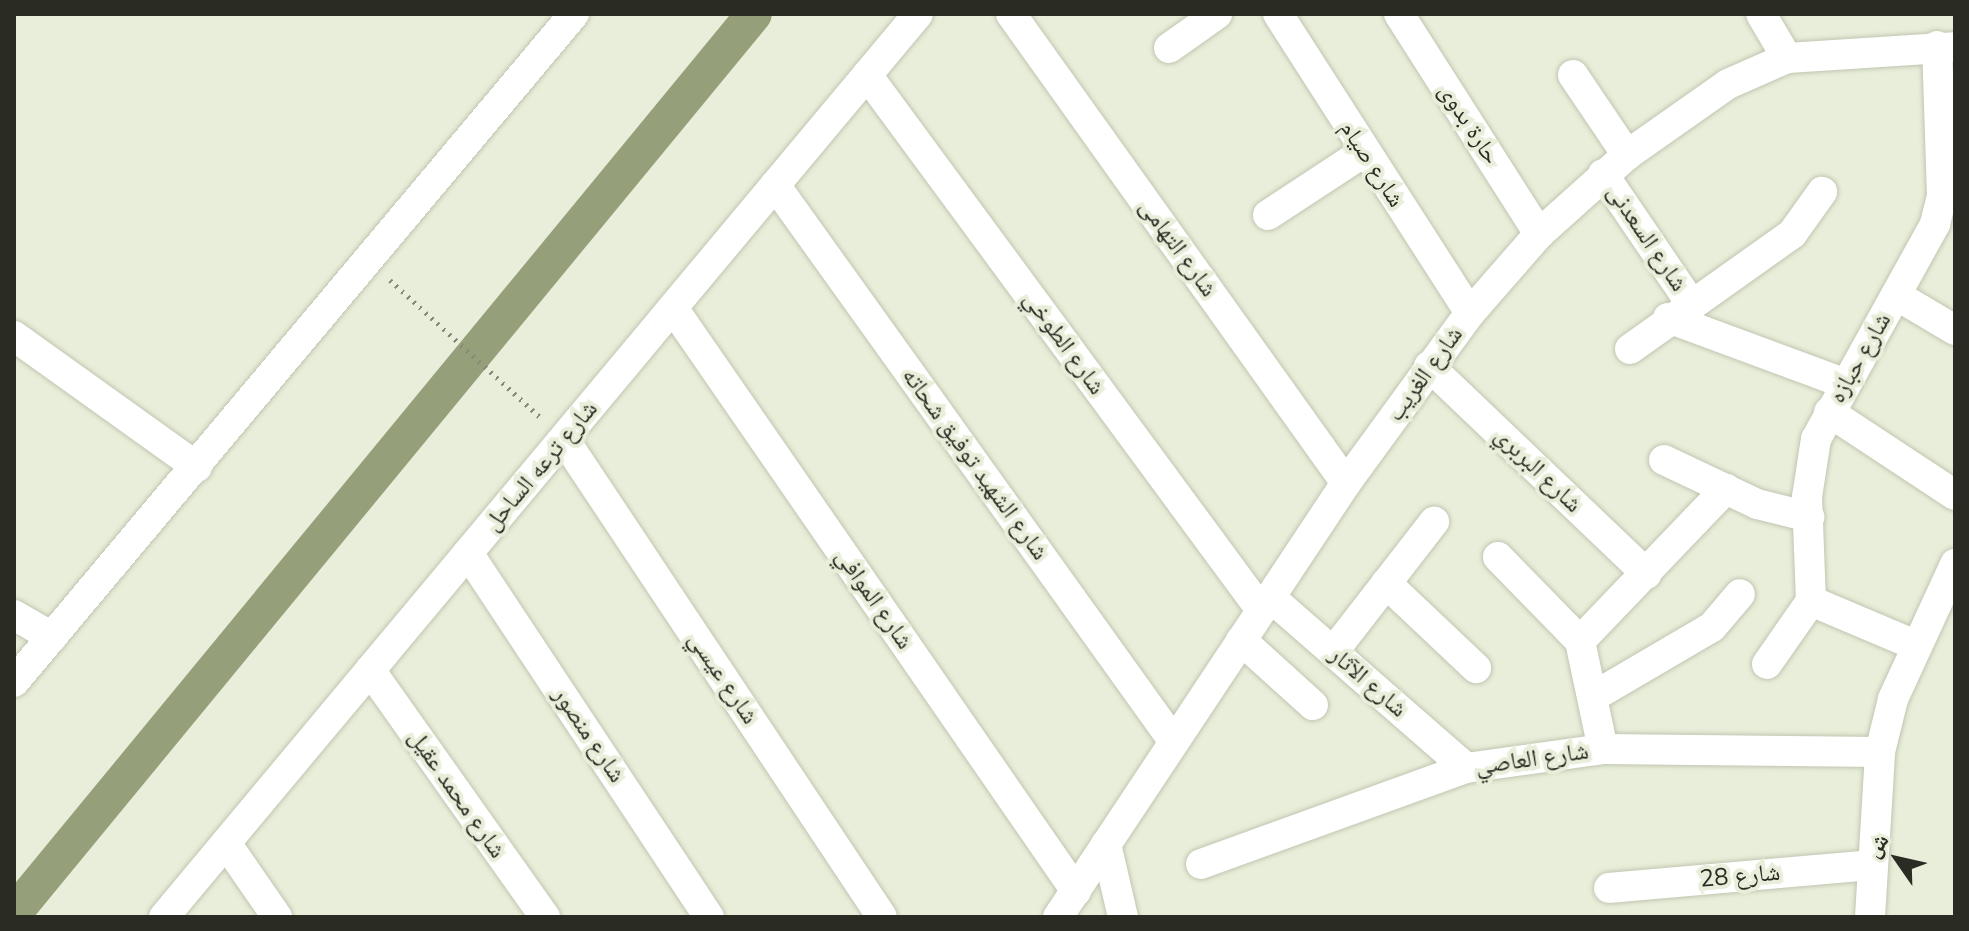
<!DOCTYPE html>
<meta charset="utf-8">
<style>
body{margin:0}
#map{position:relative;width:1969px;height:931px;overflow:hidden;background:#e8eed9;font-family:"Nunito Sans","Noto Naskh Arabic",sans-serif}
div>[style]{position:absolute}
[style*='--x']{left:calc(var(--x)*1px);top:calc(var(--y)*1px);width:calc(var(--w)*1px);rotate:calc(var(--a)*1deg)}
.canal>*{height:36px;margin:-18px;padding:0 18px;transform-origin:18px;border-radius:18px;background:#959f79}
.path>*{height:5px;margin-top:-2.5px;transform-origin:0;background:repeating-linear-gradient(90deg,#868a7b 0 2px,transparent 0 8px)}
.roads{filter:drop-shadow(0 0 2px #c0c6b1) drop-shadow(0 0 2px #c0c6b1)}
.street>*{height:30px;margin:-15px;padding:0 15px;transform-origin:15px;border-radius:15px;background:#fff}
span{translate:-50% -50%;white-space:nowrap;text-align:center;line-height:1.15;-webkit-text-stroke:8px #e8eed9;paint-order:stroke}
.street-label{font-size:24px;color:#2a2c24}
.frame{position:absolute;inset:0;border:16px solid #2a2c24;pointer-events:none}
.north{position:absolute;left:1857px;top:819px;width:80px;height:80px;-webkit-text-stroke:6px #e8eed9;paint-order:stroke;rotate:304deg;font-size:22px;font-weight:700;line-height:32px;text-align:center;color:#2a2c24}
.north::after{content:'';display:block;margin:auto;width:28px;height:36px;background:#2a2c24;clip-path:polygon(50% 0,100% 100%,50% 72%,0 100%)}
</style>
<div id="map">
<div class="canal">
<i style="--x:14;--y:913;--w:1164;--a:-50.54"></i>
</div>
<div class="path">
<i style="--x:390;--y:280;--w:206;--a:42.4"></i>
</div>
<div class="roads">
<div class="street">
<i style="--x:1011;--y:14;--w:576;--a:54.46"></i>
<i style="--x:1278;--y:14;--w:355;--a:57.3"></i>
<i style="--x:1399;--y:14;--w:261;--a:57.5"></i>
<i style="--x:1761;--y:14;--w:51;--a:59.4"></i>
<i style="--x:1169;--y:48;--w:59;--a:-35.3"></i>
<i style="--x:867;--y:75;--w:664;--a:53.63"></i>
<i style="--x:1573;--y:75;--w:97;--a:56"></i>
<i style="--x:1603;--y:174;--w:155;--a:55.8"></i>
<i style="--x:775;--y:185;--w:685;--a:54.38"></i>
<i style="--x:1268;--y:215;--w:115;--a:-33.3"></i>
<i style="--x:1896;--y:295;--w:69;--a:30.7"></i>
<i style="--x:673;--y:308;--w:709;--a:55.35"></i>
<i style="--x:1668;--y:318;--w:188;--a:20.3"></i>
<i style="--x:14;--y:336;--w:225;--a:35.6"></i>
<i style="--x:1630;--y:349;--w:199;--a:-35.4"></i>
<i style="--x:1792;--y:234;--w:52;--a:-54.5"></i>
<i style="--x:1429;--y:366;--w:301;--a:43.7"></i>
<i style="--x:1829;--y:412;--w:151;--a:33.4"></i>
<i style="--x:564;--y:439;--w:574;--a:56.37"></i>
<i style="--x:1664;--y:460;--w:103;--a:25.3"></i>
<i style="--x:1757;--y:504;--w:54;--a:14"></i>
<i style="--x:468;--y:553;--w:437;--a:56.5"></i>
<i style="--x:1498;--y:557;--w:117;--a:45.7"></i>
<i style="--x:1580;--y:641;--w:110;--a:78"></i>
<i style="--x:1386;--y:583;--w:124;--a:43.4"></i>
<i style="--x:1270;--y:597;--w:260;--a:41.1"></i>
<i style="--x:1811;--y:601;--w:113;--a:22.9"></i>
<i style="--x:14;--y:615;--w:44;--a:30.1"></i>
<i style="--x:1241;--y:640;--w:97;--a:42.1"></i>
<i style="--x:1580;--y:641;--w:211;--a:-46.2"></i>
<i style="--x:1333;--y:652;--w:165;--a:-52.2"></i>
<i style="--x:1767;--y:664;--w:77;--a:-55.1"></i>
<i style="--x:1811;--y:601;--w:104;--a:-92.2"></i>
<i style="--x:1807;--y:497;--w:59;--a:-81.2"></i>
<i style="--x:1816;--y:439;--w:246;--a:-61"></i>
<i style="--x:1935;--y:224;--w:30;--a:-76"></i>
<i style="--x:1942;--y:195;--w:149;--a:-91.9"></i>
<i style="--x:370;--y:670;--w:303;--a:54.7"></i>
<i style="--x:14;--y:682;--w:872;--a:-50.03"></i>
<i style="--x:1596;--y:695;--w:134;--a:-30.4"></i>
<i style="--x:1712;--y:627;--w:43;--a:-49.7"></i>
<i style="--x:226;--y:843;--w:90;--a:55.4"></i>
<i style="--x:1106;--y:844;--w:75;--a:76.9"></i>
<i style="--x:1201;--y:864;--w:282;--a:-19.9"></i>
<i style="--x:1466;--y:768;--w:138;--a:-7.9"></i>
<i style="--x:1603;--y:749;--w:277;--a:0.6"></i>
<i style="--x:1609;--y:888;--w:262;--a:-5"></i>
<i style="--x:164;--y:917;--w:1176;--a:-50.14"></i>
<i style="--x:1058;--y:917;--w:521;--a:-56.43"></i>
<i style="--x:1346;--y:483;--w:210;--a:-53.9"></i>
<i style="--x:1470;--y:313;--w:105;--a:-48.9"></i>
<i style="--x:1539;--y:234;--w:118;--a:-41.9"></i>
<i style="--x:1627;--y:155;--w:123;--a:-35.1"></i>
<i style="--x:1728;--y:84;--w:64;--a:-23.8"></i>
<i style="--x:1787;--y:58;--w:168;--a:-3.7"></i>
<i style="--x:1870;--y:917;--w:165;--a:-86.5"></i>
<i style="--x:1880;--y:752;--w:55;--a:-76.2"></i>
<i style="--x:1893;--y:699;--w:149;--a:-65.3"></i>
</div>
</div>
<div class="street-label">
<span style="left:1469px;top:124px;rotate:57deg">حارة بدوى</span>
<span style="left:1372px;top:164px;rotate:57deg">شارع صيام</span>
<span style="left:1647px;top:238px;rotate:56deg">شارع السعدنى</span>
<span style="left:1178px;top:248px;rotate:54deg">شارع التهامى</span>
<span style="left:1064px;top:343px;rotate:54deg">شارع الطوخي</span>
<span style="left:1860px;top:358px;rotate:-60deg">شارع حبازه</span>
<span style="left:1425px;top:374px;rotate:-54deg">شارع الغريب</span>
<span style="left:975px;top:464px;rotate:54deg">شارع الشهيد توفيق شحاته</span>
<span style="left:541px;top:466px;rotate:-50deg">شارع ترعه الساحل</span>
<span style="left:1538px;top:470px;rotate:44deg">شارع البربري</span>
<span style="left:874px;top:599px;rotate:55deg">شارع الموافي</span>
<span style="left:723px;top:678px;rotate:56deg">شارع عيسي</span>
<span style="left:1368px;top:682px;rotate:41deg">شارع الآثار</span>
<span style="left:589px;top:735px;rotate:56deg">شارع منصور</span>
<span style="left:1532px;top:759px;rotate:-8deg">شارع العاصي</span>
<span style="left:457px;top:794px;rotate:55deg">شارع محمد عقيل</span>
<span style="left:1740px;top:876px;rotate:-5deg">شارع 28</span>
</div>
<div class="frame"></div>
<div class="north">ش</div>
</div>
